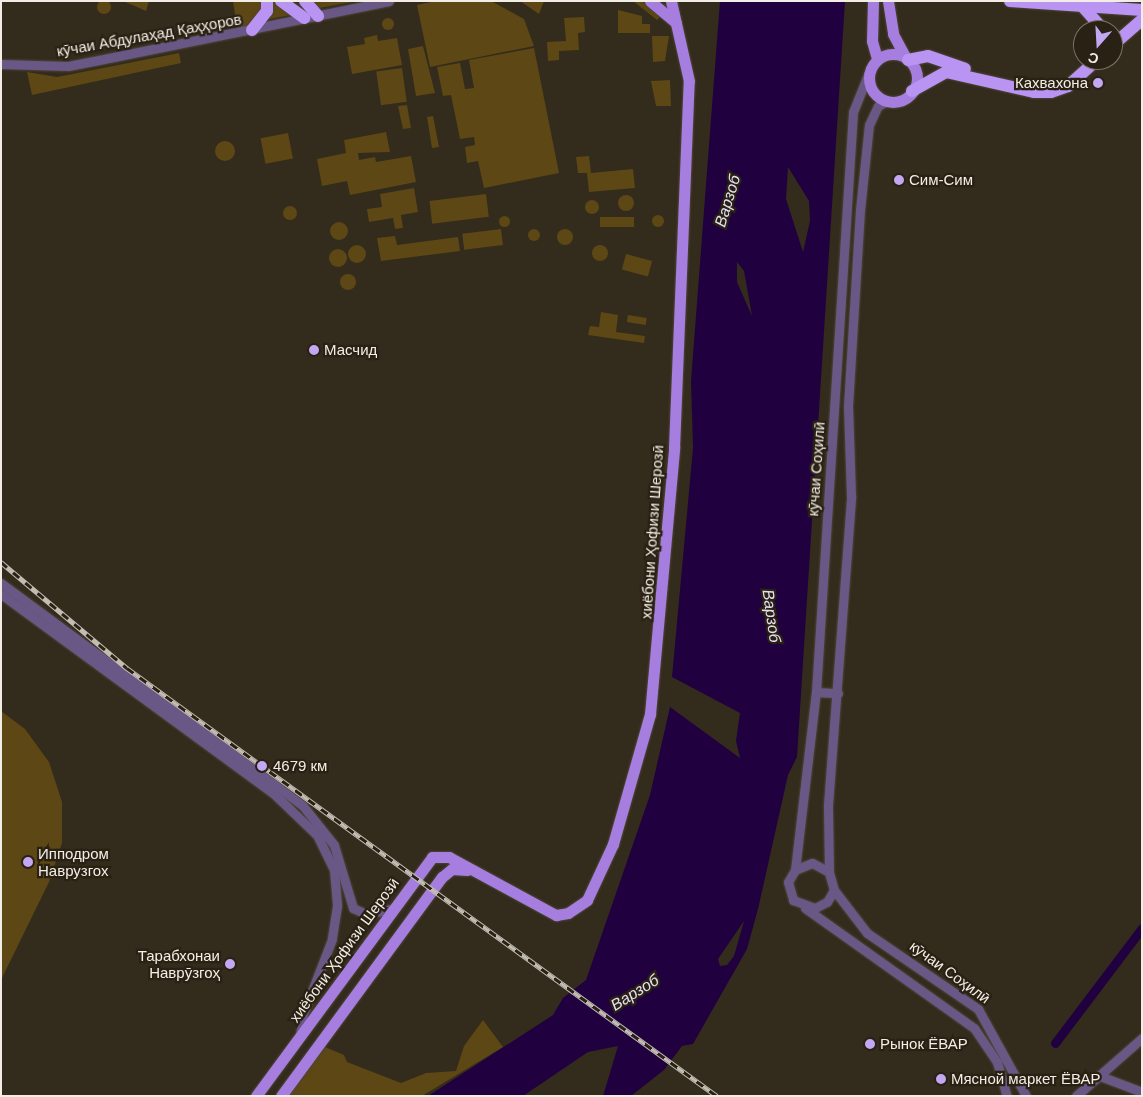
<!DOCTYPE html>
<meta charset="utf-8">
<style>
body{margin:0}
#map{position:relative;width:1143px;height:1097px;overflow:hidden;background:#332b1c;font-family:Helvetica,sans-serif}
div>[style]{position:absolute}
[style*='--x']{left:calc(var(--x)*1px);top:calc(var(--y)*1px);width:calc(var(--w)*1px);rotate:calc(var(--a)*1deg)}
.green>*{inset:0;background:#5d4714;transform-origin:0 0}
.round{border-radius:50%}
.water>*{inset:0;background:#21003f}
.canal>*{height:9px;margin:-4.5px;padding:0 4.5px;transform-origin:4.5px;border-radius:4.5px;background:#21003f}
.roads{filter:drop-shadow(0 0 1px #4e4638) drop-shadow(0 0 1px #4e4638)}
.minor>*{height:9px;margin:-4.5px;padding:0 4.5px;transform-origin:4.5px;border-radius:4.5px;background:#695786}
.major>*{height:11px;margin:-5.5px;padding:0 5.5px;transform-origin:5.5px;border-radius:5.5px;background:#a67edf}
.major>.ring{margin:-5.5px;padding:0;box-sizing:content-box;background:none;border:11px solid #a67edf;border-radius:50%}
.highway>*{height:12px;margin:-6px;padding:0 6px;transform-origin:6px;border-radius:6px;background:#b994f2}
.rail>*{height:4.5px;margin-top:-2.25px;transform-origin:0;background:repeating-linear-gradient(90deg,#292113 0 8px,#c2bdb2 0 16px);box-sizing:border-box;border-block:1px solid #c2bdb2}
.dots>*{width:14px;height:14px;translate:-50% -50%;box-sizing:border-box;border:2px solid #292113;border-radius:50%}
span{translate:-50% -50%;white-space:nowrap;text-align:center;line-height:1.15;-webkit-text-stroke:4.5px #292113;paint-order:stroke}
.street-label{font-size:15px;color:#f3eee5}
.poi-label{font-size:15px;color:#f3eee5}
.right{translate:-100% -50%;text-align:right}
.left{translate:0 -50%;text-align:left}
.water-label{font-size:16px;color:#e6dff3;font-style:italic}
.frame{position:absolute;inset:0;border:2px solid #f3eee5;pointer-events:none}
.north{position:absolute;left:1073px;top:20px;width:50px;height:50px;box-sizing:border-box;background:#292113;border:1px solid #7a7367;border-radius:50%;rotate:199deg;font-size:14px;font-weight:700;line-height:20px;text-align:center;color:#f3eee5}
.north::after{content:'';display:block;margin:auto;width:18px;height:22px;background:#c3a7f2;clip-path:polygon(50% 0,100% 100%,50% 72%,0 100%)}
</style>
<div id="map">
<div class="green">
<i class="round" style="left:97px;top:0;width:14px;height:14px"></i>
<i style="clip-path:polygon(123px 1px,149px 1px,146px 11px)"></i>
<i style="clip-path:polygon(233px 1px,262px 1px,263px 9px,247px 27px,237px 28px)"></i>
<i style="clip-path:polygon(273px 1px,291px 15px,269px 19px)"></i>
<i style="clip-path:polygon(311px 1px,358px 1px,319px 8px)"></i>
<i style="clip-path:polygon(436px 1px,491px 1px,524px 19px,534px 46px,430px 67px,417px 5px)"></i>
<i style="clip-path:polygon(520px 1px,544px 1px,539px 14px)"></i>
<i style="clip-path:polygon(633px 1px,643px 2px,660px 17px,657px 20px)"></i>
<i style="clip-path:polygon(618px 10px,642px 16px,642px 24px,650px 24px,650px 33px,618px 33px)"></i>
<i style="clip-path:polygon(584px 17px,585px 32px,578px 33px,579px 50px,559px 51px,559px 60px,548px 61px,547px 42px,566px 41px,564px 18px)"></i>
<i class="round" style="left:382px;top:18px;width:12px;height:12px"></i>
<i style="clip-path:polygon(377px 35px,378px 41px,397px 38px,402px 65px,352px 74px,347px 47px,365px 44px,364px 38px)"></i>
<i style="clip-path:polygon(652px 36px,669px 36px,665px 61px,653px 62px)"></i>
<i style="clip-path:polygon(423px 46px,435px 93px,416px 96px,408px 49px)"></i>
<i style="clip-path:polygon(534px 48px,559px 173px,484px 188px,478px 161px,467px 163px,465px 147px,475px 145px,474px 137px,460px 139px,451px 95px,443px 96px,437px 67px,460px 63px,465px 89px,474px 88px,469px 60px)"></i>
<i style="clip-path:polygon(179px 53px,181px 63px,32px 95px,27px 72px,57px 77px)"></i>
<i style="left:402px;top:68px;width:34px;height:26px;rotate:82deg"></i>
<i style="clip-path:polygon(670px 80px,671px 106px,656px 106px,651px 81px)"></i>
<i style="clip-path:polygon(407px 105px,411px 128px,403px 129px,398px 106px)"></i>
<i style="clip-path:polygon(433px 116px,439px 147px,432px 148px,427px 117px)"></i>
<i style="clip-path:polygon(386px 132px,390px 152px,358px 153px,359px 160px,375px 157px,376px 162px,411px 156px,416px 182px,350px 195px,347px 181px,322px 186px,317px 159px,346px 153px,344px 140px)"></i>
<i style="left:288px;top:133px;width:26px;height:28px;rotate:79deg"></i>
<i class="round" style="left:215px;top:141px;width:20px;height:20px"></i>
<i style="clip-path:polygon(589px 156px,591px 173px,633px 169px,635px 188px,589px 192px,587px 173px,578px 173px,576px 157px)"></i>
<i style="clip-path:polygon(414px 188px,418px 212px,401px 215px,403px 228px,395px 229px,393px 218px,369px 222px,367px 209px,382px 207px,380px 194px)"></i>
<i style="left:486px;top:194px;width:23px;height:57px;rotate:83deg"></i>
<i class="round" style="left:618px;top:195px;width:16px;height:16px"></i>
<i class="round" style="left:585px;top:200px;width:14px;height:14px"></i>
<i class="round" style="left:283px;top:206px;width:14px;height:14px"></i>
<i class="round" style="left:652px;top:215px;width:12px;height:12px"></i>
<i class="round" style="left:498.5px;top:215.5px;width:11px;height:11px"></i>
<i style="left:634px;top:217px;width:10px;height:34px;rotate:90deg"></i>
<i class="round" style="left:330px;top:222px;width:18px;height:18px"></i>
<i class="round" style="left:557px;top:229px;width:16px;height:16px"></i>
<i style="left:501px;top:229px;width:16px;height:39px;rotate:83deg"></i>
<i class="round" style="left:528px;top:229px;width:12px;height:12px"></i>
<i style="clip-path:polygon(395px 236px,397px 245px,458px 237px,460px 251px,381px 261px,377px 238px)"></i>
<i class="round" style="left:592px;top:245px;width:16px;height:16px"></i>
<i class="round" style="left:348px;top:245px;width:18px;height:18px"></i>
<i class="round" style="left:329px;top:249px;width:18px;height:18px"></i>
<i style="left:626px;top:254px;width:27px;height:16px;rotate:15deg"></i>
<i class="round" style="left:340px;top:274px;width:16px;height:16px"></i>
<i style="clip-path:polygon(601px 312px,618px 315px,616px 332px,645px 336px,644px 343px,588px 335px,590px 326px,599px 327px)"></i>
<i style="left:628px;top:315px;width:19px;height:7px;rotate:9deg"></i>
<i style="clip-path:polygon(1px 711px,25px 729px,49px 762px,62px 802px,62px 843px,49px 882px,1px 980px)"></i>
<i style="clip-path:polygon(483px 1020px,503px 1047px,422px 1096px,288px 1096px,325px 1047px,344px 1055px,347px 1062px,401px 1083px,426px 1073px,456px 1071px,464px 1046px)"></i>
</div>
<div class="water">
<i style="clip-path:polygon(evenodd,720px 1px,845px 1px,797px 757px,788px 775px,758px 909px,747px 949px,693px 1044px,682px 1046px,664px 1070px,631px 1096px,603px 1096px,618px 1046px,588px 1052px,523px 1096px,428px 1096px,553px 1015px,563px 998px,586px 980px,650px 795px,670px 707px,740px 758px,736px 741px,740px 713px,672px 677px,693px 448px,691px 381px,720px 1px,788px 167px,809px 201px,810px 221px,803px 252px,786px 199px,788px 167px,720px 1px,737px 262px,744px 271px,752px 316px,737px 282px,737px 262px,720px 1px,744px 921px,734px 956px,727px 965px,720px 966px,718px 959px,744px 921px)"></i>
</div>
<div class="canal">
<i style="--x:1055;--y:1043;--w:144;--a:-52.9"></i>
</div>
<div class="roads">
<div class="minor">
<i style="--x:1;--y:64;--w:67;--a:1.7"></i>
<i style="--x:68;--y:66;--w:26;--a:-11"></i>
<i style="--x:94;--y:61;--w:301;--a:-11.5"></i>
<i style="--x:1;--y:583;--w:375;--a:36.4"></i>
<i style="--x:303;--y:806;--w:50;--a:51.5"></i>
<i style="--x:334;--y:845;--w:66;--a:73.2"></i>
<i style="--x:353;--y:908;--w:14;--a:25"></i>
<i style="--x:366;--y:914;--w:26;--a:-11"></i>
<i style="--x:1;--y:594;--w:337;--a:36.2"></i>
<i style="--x:273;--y:793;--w:61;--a:43.7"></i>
<i style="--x:317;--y:835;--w:39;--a:64"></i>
<i style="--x:334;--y:870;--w:36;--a:85"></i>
<i style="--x:337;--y:906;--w:33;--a:99"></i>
<i style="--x:332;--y:939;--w:80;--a:111.1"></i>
<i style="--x:303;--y:1014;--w:22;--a:98"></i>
<i style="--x:816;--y:692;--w:22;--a:3"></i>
<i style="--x:795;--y:870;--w:179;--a:-83.3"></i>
<i style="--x:816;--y:692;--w:581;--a:-86.35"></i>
<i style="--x:853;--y:112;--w:43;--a:-68.2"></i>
<i style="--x:829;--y:872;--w:19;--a:-152"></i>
<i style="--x:812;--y:863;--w:18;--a:158"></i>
<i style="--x:795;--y:870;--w:14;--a:120"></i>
<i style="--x:788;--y:882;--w:19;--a:74"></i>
<i style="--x:793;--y:900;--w:23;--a:20"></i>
<i style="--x:815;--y:908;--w:13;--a:-27"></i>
<i style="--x:827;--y:902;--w:14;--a:-60"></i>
<i style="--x:834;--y:890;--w:19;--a:-106"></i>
<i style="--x:829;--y:872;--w:67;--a:-90.9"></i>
<i style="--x:828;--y:805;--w:310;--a:-85.7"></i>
<i style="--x:851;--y:496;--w:90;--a:-91.9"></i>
<i style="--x:848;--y:406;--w:196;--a:-86.5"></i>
<i style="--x:860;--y:210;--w:85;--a:-84"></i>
<i style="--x:869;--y:125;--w:21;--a:-65"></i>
<i style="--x:878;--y:106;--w:10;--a:-29"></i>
<i style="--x:834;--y:890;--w:54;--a:52.5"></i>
<i style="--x:867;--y:933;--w:135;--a:34.4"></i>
<i style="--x:978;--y:1009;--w:99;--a:61.1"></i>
<i style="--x:805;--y:908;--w:207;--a:35.4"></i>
<i style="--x:974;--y:1028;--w:41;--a:55.9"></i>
<i style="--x:997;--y:1062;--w:35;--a:74"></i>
<i style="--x:1100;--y:1076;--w:45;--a:20.9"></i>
<i style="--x:1076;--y:1096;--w:88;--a:-41.3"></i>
</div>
<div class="major">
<i style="--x:650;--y:1;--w:34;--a:40"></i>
<i style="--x:873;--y:1;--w:40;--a:91.4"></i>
<i style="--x:872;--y:41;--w:19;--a:74"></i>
<i style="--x:888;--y:1;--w:33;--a:81"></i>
<i style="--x:893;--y:34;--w:26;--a:62"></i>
<i class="ring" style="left:869px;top:54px;width:37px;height:37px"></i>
<i style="--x:256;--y:1096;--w:297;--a:-53.6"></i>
<i style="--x:432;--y:857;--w:17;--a:0"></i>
<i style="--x:449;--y:857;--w:122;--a:28.5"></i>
<i style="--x:556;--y:915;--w:12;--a:-9"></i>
<i style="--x:568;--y:913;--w:23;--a:-34"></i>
<i style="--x:587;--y:900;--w:62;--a:-65.1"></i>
<i style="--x:613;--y:844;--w:135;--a:-74.1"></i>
<i style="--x:650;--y:714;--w:267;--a:-84.8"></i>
<i style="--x:674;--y:448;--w:367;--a:-87.7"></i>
<i style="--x:689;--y:81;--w:82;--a:-102.7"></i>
<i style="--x:281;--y:1096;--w:272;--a:-53.7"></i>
<i style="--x:442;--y:877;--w:13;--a:-39"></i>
<i style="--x:452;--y:869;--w:15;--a:4"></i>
</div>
<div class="highway">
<i style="--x:281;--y:1;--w:29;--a:36"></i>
<i style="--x:305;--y:1;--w:20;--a:49"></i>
<i style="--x:1010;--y:1;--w:132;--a:3.9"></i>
<i style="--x:1083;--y:7;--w:31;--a:48"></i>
<i style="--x:252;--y:30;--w:24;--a:-52"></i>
<i style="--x:267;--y:11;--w:10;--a:-90"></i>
<i style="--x:1113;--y:45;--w:38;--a:-41"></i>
<i style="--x:908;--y:60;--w:20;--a:-11"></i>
<i style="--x:928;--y:56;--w:39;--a:19"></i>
<i style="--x:912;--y:91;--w:39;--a:-29"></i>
<i style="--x:946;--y:72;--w:90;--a:12.8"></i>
<i style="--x:1034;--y:92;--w:17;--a:0"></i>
<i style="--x:1051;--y:92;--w:18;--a:-19"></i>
<i style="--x:1068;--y:86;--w:39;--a:-42"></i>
</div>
</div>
<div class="rail">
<i style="--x:1;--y:562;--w:165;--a:40.1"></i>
<i style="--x:127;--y:668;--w:729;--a:35.96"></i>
</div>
<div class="dots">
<i style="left:1098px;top:83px;background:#c3a7f2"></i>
<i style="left:899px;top:180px;background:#c3a7f2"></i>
<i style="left:314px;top:350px;background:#c3a7f2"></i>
<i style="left:262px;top:766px;background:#c3a7f2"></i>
<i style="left:28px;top:862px;background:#c3a7f2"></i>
<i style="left:230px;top:964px;background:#c3a7f2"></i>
<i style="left:870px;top:1044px;background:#c3a7f2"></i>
<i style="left:941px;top:1079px;background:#c3a7f2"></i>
</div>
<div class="street-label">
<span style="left:149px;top:35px;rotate:-10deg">кӯчаи Абдулаҳад Қаҳҳоров</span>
<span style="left:816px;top:469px;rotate:-86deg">кӯчаи Соҳилӣ</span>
<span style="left:652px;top:532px;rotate:-86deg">хиёбони Ҳофизи Шерозӣ</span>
<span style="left:344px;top:950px;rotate:-54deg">хиёбони Ҳофизи Шерозӣ</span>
<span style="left:950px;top:972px;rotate:36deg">кӯчаи Соҳилӣ</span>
</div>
<div class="poi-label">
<span class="right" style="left:1088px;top:83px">Кахвахона</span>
<span class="left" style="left:909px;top:180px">Сим-Сим</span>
<span class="left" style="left:324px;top:350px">Масчид</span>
<span class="left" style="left:273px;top:766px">4679 км</span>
<span class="left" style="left:38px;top:862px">Ипподром<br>Наврузгох</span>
<span class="right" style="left:220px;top:964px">Тарабхонаи<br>Наврӯзгоҳ</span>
<span class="left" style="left:880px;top:1044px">Рынок ЁВАР</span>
<span class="left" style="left:951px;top:1079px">Мясной маркет ЁВАР</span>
</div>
<div class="water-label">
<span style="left:728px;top:201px;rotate:-73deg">Варзоб</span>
<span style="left:771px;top:616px;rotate:82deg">Варзоб</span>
<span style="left:635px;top:993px;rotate:-32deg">Варзоб</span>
</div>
<div class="frame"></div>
<div class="north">С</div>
</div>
